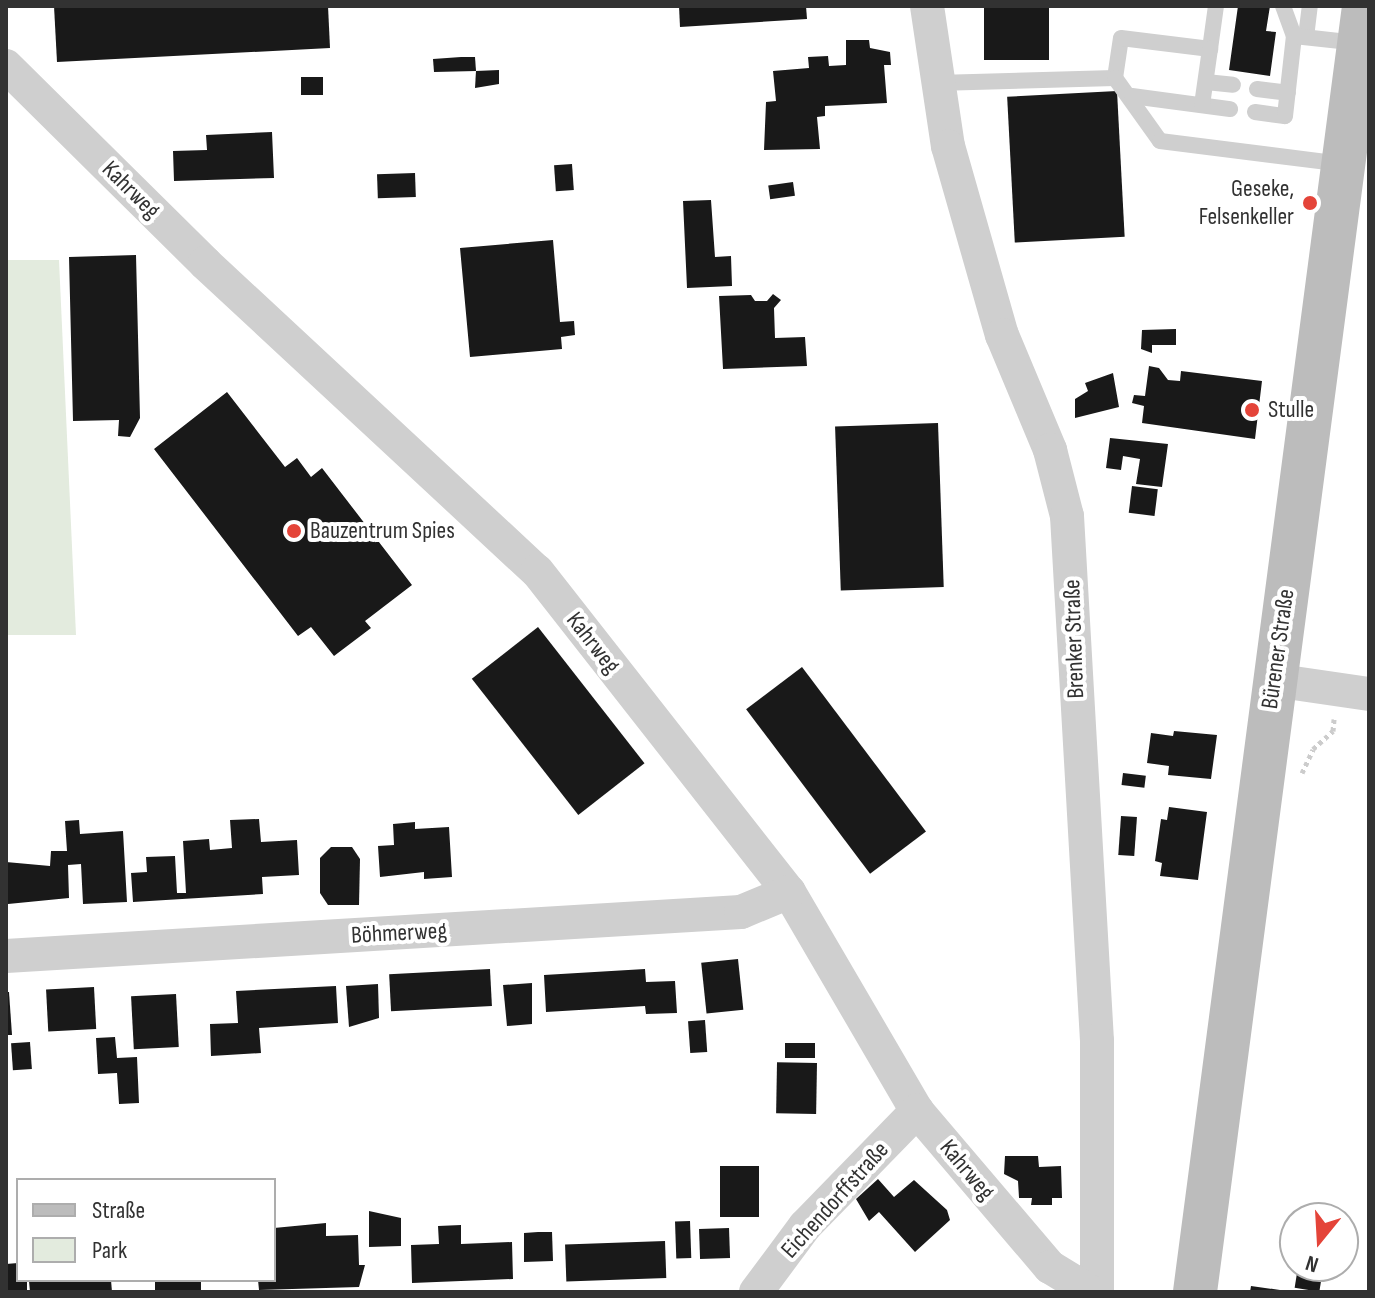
<!DOCTYPE html>
<meta charset="utf-8">
<style>
body{margin:0}
#map{position:relative;width:1375px;height:1298px;overflow:hidden;background:#fff;font-family:"Sofia Sans Condensed",sans-serif}
div>[style]{position:absolute}
[style*='--x']{left:calc(var(--x)*1px);top:calc(var(--y)*1px);width:calc(var(--w)*1px);rotate:calc(var(--a)*1deg)}
.green>*{inset:0;background:#e3ebde}
.building>*{inset:0;background:#191919;transform-origin:0 0}
.path>*{height:5px;margin-top:-2.5px;transform-origin:0;background:repeating-linear-gradient(90deg,#ccc 0 4px,transparent 0 8px)}
.lane>*{height:16px;margin:-8px;padding:0 8px;transform-origin:8px;border-radius:8px;background:#cfcfcf}
.street>*{height:34px;margin:-17px;padding:0 17px;transform-origin:17px;border-radius:17px;background:#cfcfcf}
.secondary>*{height:44px;margin:-22px;padding:0 22px;transform-origin:22px;border-radius:22px;background:#bcbcbc}
.dots>*{width:22px;height:22px;translate:-50% -50%;box-sizing:border-box;border:4px solid #fff;border-radius:50%}
span{translate:-50% -50%;white-space:nowrap;text-align:center;line-height:1.15;-webkit-text-stroke:8px #fff;paint-order:stroke}
.poi-label{font-size:24px;color:#323232}
.right{translate:-100% -50%;text-align:right}
.left{translate:0 -50%;text-align:left}
.street-label{font-size:24px;color:#323232}
.frame{position:absolute;inset:0;border:8px solid #323232;pointer-events:none}
.legend{position:absolute;left:16px;top:1178px;width:260px;height:104px;box-sizing:border-box;background:#fff;border:2px solid #adadad;margin:0;padding:10px 14px;list-style:none;font-size:24px;color:#323232}
.legend li{display:flex;align-items:center;gap:16px;height:40px}
.legend b{width:40px;border:2px solid #adadad}
.north{position:absolute;left:1279px;top:1202px;width:80px;height:80px;box-sizing:border-box;background:#fff;border:2px solid #adadad;border-radius:50%;rotate:198deg;font-size:22px;font-weight:700;line-height:32px;text-align:center;color:#323232}
.north::after{content:'';display:block;margin:auto;width:28px;height:36px;background:#e44439;clip-path:polygon(50% 0,100% 100%,50% 72%,0 100%)}
</style>
<div id="map">
<div class="green">
<i style="clip-path:polygon(6px 260px,59px 260px,76px 635px,6px 635px)"></i>
</div>
<div class="building">
<i style="clip-path:polygon(54px 6px,328px 6px,330px 48px,57px 62px)"></i>
<i style="clip-path:polygon(679px 6px,806px 6px,807px 19px,680px 27px)"></i>
<i style="left:984px;top:6px;width:65px;height:54px"></i>
<i style="clip-path:polygon(1238px 6px,1270px 6px,1266px 31px,1276px 32px,1270px 76px,1229px 70px)"></i>
<i style="clip-path:polygon(846px 40px,869px 40px,870px 48px,890px 52px,891px 65px,884px 65px,887px 103px,825px 106px,825px 116px,817px 117px,820px 149px,764px 150px,766px 102px,776px 101px,773px 71px,809px 68px,808px 57px,828px 56px,829px 66px,846px 65px)"></i>
<i style="clip-path:polygon(461px 57px,475px 57px,476px 71px,434px 72px,433px 59px)"></i>
<i style="clip-path:polygon(499px 70px,499px 84px,475px 88px,476px 71px)"></i>
<i style="left:323px;top:77px;width:18px;height:22px;rotate:90deg"></i>
<i style="left:1117px;top:91px;width:146px;height:110px;rotate:87deg"></i>
<i style="clip-path:polygon(272px 132px,274px 178px,174px 181px,173px 151px,207px 150px,206px 135px)"></i>
<i style="left:572px;top:164px;width:26px;height:18px;rotate:86deg"></i>
<i style="left:415px;top:173px;width:24px;height:38px;rotate:88deg"></i>
<i style="left:793px;top:182px;width:14px;height:25px;rotate:82deg"></i>
<i style="clip-path:polygon(711px 200px,715px 257px,731px 256px,732px 286px,687px 288px,683px 201px)"></i>
<i style="clip-path:polygon(553px 240px,560px 322px,574px 321px,575px 335px,561px 337px,562px 349px,470px 357px,460px 248px)"></i>
<i style="clip-path:polygon(136px 255px,140px 418px,130px 437px,118px 436px,119px 420px,73px 421px,69px 257px)"></i>
<i style="clip-path:polygon(773px 294px,781px 300px,774px 308px,775px 338px,805px 337px,807px 366px,723px 369px,719px 296px,751px 295px,755px 301px,767px 301px)"></i>
<i style="clip-path:polygon(1176px 329px,1176px 345px,1152px 345px,1152px 353px,1141px 349px,1142px 330px)"></i>
<i style="clip-path:polygon(1149px 366px,1159px 368px,1168px 380px,1180px 381px,1181px 371px,1262px 381px,1255px 439px,1142px 423px,1144px 406px,1132px 403px,1134px 395px,1145px 396px)"></i>
<i style="clip-path:polygon(1113px 373px,1119px 407px,1075px 418px,1075px 399px,1088px 391px,1085px 383px)"></i>
<i style="clip-path:polygon(227px 392px,285px 467px,297px 458px,311px 477px,322px 468px,412px 585px,365px 621px,371px 628px,334px 656px,311px 627px,298px 636px,154px 449px)"></i>
<i style="left:938px;top:423px;width:164px;height:103px;rotate:88deg"></i>
<i style="clip-path:polygon(1110px 438px,1168px 444px,1162px 487px,1136px 484px,1140px 459px,1123px 456px,1121px 470px,1106px 468px)"></i>
<i style="left:1132px;top:486px;width:26px;height:27px;rotate:7deg"></i>
<i style="left:538px;top:627px;width:173px;height:84px;rotate:52deg"></i>
<i style="left:802px;top:667px;width:206px;height:70px;rotate:53deg"></i>
<i style="clip-path:polygon(1174px 731px,1217px 735px,1211px 779px,1168px 775px,1169px 766px,1147px 763px,1151px 733px,1173px 736px)"></i>
<i style="left:1123px;top:773px;width:23px;height:12px;rotate:7deg"></i>
<i style="clip-path:polygon(1169px 807px,1207px 812px,1198px 880px,1160px 876px,1162px 863px,1155px 861px,1161px 819px,1167px 820px)"></i>
<i style="left:1121px;top:816px;width:16px;height:39px;rotate:4deg"></i>
<i style="clip-path:polygon(259px 819px,261px 842px,297px 840px,299px 875px,262px 877px,263px 894px,133px 902px,131px 873px,147px 872px,146px 857px,175px 856px,177px 893px,186px 893px,183px 841px,209px 839px,210px 850px,232px 848px,230px 820px)"></i>
<i style="clip-path:polygon(79px 820px,80px 834px,123px 831px,127px 902px,83px 904px,81px 864px,68px 865px,69px 898px,8px 904px,6px 862px,50px 866px,51px 851px,67px 851px,65px 821px)"></i>
<i style="clip-path:polygon(415px 822px,415px 829px,449px 827px,452px 877px,424px 879px,424px 872px,380px 877px,378px 846px,394px 845px,393px 824px)"></i>
<i style="clip-path:polygon(331px 847px,352px 847px,360px 859px,359px 905px,328px 905px,320px 893px,320px 858px)"></i>
<i style="left:738px;top:959px;width:51px;height:37px;rotate:84deg"></i>
<i style="left:490px;top:969px;width:37px;height:101px;rotate:87deg"></i>
<i style="clip-path:polygon(645px 969px,646px 982px,675px 981px,677px 1013px,646px 1014px,645px 1006px,546px 1012px,544px 975px)"></i>
<i style="clip-path:polygon(532px 983px,532px 1024px,507px 1026px,503px 985px)"></i>
<i style="clip-path:polygon(378px 984px,379px 1018px,349px 1027px,346px 986px)"></i>
<i style="clip-path:polygon(336px 986px,338px 1023px,259px 1028px,261px 1053px,211px 1056px,210px 1024px,238px 1023px,236px 991px)"></i>
<i style="left:94px;top:987px;width:42px;height:48px;rotate:87deg"></i>
<i style="clip-path:polygon(6px 992px,9px 992px,12px 1035px,6px 1035px)"></i>
<i style="left:176px;top:994px;width:53px;height:45px;rotate:87deg"></i>
<i style="left:705px;top:1020px;width:32px;height:17px;rotate:86deg"></i>
<i style="clip-path:polygon(115px 1037px,117px 1058px,137px 1057px,139px 1103px,119px 1104px,117px 1073px,98px 1074px,96px 1038px)"></i>
<i style="left:30px;top:1042px;width:27px;height:19px;rotate:86deg"></i>
<i style="left:815px;top:1043px;width:15px;height:30px;rotate:90deg"></i>
<i style="left:817px;top:1063px;width:51px;height:40px;rotate:91deg"></i>
<i style="clip-path:polygon(1005px 1156px,1038px 1156px,1039px 1167px,1061px 1166px,1062px 1198px,1052px 1198px,1052px 1205px,1031px 1205px,1032px 1198px,1019px 1198px,1018px 1181px,1004px 1174px)"></i>
<i style="left:759px;top:1166px;width:51px;height:39px;rotate:90deg"></i>
<i style="clip-path:polygon(878px 1179px,894px 1197px,914px 1180px,947px 1210px,950px 1220px,915px 1252px,879px 1212px,869px 1221px,856px 1199px)"></i>
<i style="clip-path:polygon(369px 1211px,401px 1218px,401px 1246px,369px 1247px)"></i>
<i style="left:690px;top:1221px;width:37px;height:15px;rotate:88deg"></i>
<i style="clip-path:polygon(326px 1223px,326px 1236px,358px 1235px,359px 1265px,365px 1265px,359px 1287px,259px 1290px,258px 1280px,274px 1280px,274px 1228px)"></i>
<i style="clip-path:polygon(461px 1225px,461px 1244px,512px 1242px,513px 1279px,412px 1283px,411px 1245px,439px 1244px,438px 1226px)"></i>
<i style="left:729px;top:1228px;width:30px;height:30px;rotate:88deg"></i>
<i style="clip-path:polygon(538px 1232px,552px 1232px,553px 1261px,524px 1262px,524px 1233px)"></i>
<i style="left:665px;top:1241px;width:37px;height:100px;rotate:88deg"></i>
<i style="clip-path:polygon(18px 1263px,18px 1280px,27px 1280px,27px 1292px,6px 1292px,6px 1264px)"></i>
<i style="left:1297px;top:1273px;width:25px;height:15px;rotate:9deg"></i>
<i style="clip-path:polygon(43px 1280px,111px 1280px,112px 1292px,30px 1292px,29px 1281px)"></i>
<i style="left:155px;top:1280px;width:46px;height:12px"></i>
<i style="clip-path:polygon(1251px 1286px,1280px 1290px,1280px 1292px,1250px 1292px)"></i>
</div>
<div class="path">
<i style="--x:1302;--y:773;--w:26;--a:-65"></i>
<i style="--x:1313;--y:749;--w:27;--a:-42"></i>
<i style="--x:1333;--y:731;--w:12;--a:-85"></i>
</div>
<div class="lane">
<i style="--x:1283;--y:6;--w:32;--a:70"></i>
<i style="--x:1306;--y:37;--w:31;--a:-83"></i>
<i style="--x:1115;--y:78;--w:40;--a:-81.5"></i>
<i style="--x:1121;--y:38;--w:90;--a:7"></i>
<i style="--x:1210;--y:49;--w:43;--a:-82.1"></i>
<i style="--x:1206;--y:82;--w:27;--a:6"></i>
<i style="--x:937;--y:83;--w:178;--a:-1.6"></i>
<i style="--x:1115;--y:78;--w:77;--a:54.5"></i>
<i style="--x:1160;--y:141;--w:183;--a:7.2"></i>
<i style="--x:1257;--y:89;--w:31;--a:7"></i>
<i style="--x:1132;--y:96;--w:99;--a:7.6"></i>
<i style="--x:1202;--y:105;--w:57;--a:-81.9"></i>
<i style="--x:1255;--y:112;--w:30;--a:8"></i>
<i style="--x:1285;--y:116;--w:81;--a:-83.6"></i>
<i style="--x:1294;--y:36;--w:63;--a:6.3"></i>
</div>
<div class="street">
<i style="--x:927;--y:6;--w:142;--a:81.5"></i>
<i style="--x:948;--y:146;--w:197;--a:74.1"></i>
<i style="--x:1002;--y:335;--w:125;--a:67.3"></i>
<i style="--x:1050;--y:450;--w:68;--a:75.6"></i>
<i style="--x:1067;--y:516;--w:526;--a:86.73"></i>
<i style="--x:1097;--y:1041;--w:251;--a:90"></i>
<i style="--x:6;--y:66;--w:280;--a:44.7"></i>
<i style="--x:205;--y:263;--w:453;--a:42.9"></i>
<i style="--x:537;--y:571;--w:408;--a:51.9"></i>
<i style="--x:789;--y:892;--w:254;--a:59.7"></i>
<i style="--x:917;--y:1111;--w:205;--a:49.6"></i>
<i style="--x:1050;--y:1267;--w:48;--a:31.4"></i>
<i style="--x:1273;--y:680;--w:97;--a:8.3"></i>
<i style="--x:6;--y:956;--w:736;--a:-3.43"></i>
<i style="--x:741;--y:912;--w:52;--a:-22.6"></i>
<i style="--x:756;--y:1292;--w:82;--a:-53.4"></i>
<i style="--x:805;--y:1226;--w:161;--a:-45.8"></i>
</div>
<div class="secondary">
<i style="--x:1195;--y:1292;--w:1297;--a:-82.51"></i>
</div>
<div class="dots">
<i style="left:1310px;top:203px;background:#e44439"></i>
<i style="left:1252px;top:410px;background:#e44439"></i>
<i style="left:294px;top:531px;background:#e44439"></i>
</div>
<div class="poi-label">
<span class="right" style="left:1294px;top:203px">Geseke,<br>Felsenkeller</span>
<span class="left" style="left:1268px;top:410px">Stulle</span>
<span class="left" style="left:310px;top:531px">Bauzentrum Spies</span>
</div>
<div class="street-label">
<span style="left:131px;top:190px;rotate:45deg">Kahrweg</span>
<span style="left:1074px;top:639px;rotate:-92deg">Brenker Straße</span>
<span style="left:593px;top:643px;rotate:52deg">Kahrweg</span>
<span style="left:1278px;top:649px;rotate:-82deg">Bürener Straße</span>
<span style="left:399px;top:933px;rotate:-3deg">Böhmerweg</span>
<span style="left:967px;top:1170px;rotate:50deg">Kahrweg</span>
<span style="left:835px;top:1200px;rotate:-48deg">Eichendorffstraße</span>
</div>
<div class="frame"></div>
<ul class="legend">
<li><b style="height:10px;background:#bcbcbc"></b>Straße</li>
<li><b style="height:22px;background:#e3ebde"></b>Park</li>
</ul>
<div class="north">N</div>
</div>
